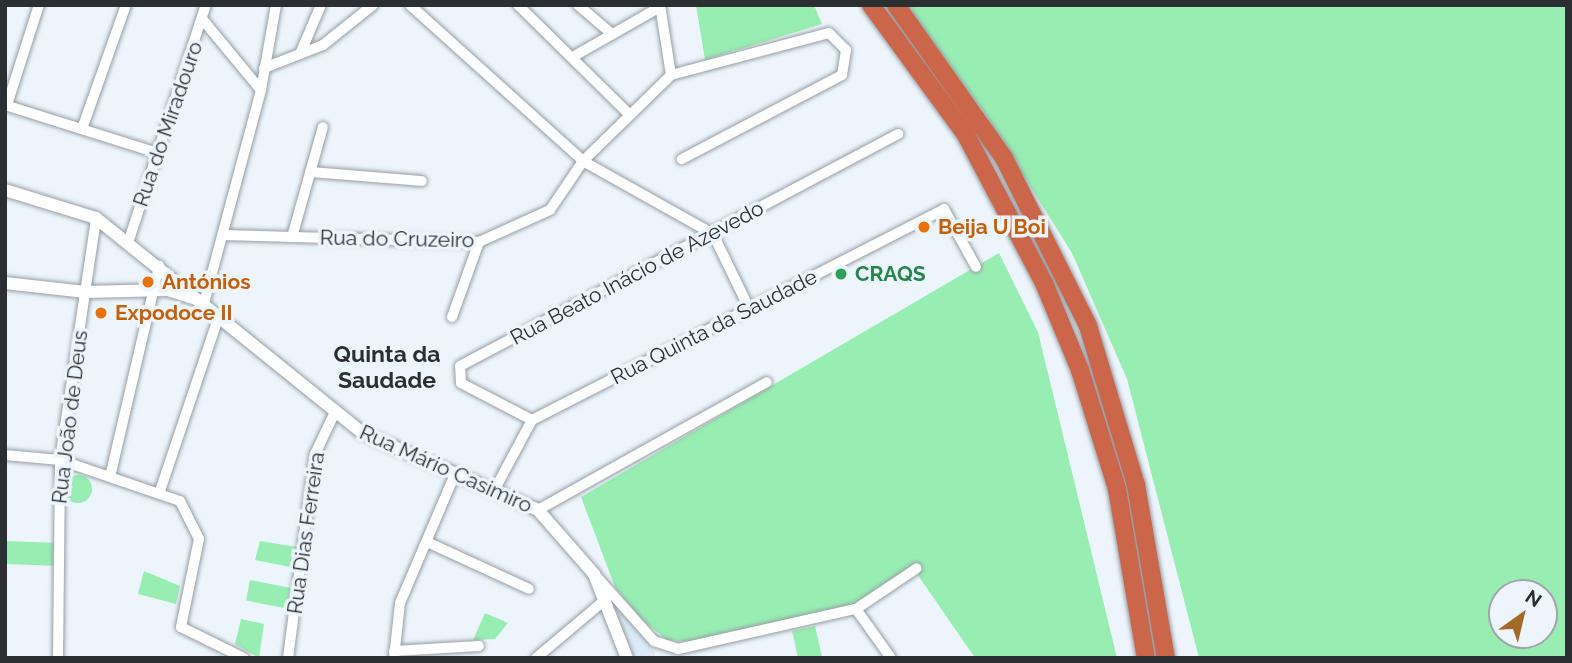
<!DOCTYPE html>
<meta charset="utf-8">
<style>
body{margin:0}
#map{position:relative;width:1572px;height:663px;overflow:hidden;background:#edf5fc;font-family:Raleway,sans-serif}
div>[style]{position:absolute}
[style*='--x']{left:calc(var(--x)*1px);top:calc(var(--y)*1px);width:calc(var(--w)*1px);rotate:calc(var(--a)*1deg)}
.built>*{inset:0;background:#dcebf7}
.green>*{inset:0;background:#98edb3;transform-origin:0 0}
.round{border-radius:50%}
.roads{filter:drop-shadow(0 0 2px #969ea4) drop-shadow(0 0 2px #969ea4)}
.minor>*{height:10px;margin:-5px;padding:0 5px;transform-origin:5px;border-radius:5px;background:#fff}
.tertiary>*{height:12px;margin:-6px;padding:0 6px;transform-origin:6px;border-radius:6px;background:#fff}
.motorway>*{height:18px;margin:-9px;padding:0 9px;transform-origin:9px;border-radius:9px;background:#cc664a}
.dots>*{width:19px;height:19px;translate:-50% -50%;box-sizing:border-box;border:4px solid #edf5fc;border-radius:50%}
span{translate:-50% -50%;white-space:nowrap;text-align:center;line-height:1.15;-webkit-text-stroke:7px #edf5fc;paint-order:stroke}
.street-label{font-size:21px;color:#2c2f31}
.food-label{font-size:21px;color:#c56008;font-weight:700}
.left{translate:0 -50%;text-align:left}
.leisure-label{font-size:21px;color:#27864d;font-weight:700}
.neighbourhood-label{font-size:23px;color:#2c2f31;font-weight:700}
.frame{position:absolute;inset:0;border:7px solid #2c2f31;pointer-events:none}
.north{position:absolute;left:1488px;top:579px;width:70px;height:70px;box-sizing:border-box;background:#edf5fc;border:2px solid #a0a6ab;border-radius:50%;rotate:34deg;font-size:19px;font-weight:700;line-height:28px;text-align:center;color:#2c2f31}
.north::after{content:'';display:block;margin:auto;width:24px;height:32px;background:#a26928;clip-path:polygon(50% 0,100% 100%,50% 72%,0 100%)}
</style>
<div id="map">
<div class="built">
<i style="clip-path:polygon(611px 600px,655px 652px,655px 658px,633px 658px)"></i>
</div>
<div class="green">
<i style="clip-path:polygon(696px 5px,814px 5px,822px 24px,705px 60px)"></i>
<i style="clip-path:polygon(evenodd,906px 5px,1567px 5px,1567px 658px,1199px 658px,1127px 379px,1072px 253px,985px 114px,906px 5px,1502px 593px,1544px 593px,1544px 635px,1502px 635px,1502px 593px)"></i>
<i style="clip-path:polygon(999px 253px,1038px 332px,1117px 658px,975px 658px,913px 568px,857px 605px,693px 642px,667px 640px,640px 618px,615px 587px,581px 497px)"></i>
<i class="round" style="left:64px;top:475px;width:28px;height:28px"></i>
<i style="left:5px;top:541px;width:49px;height:23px;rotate:2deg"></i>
<i style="clip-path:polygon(260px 541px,297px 547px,295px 568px,255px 560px)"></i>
<i style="clip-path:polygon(144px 571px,180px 586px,176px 604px,138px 594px)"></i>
<i style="left:250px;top:580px;width:43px;height:21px;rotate:11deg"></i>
<i style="clip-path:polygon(485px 613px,508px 623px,495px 639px,473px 640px)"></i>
<i style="clip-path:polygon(241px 619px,264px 624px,259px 658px,235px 644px)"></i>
<i style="clip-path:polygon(815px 626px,822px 657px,798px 658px,792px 631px)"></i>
</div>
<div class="roads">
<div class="minor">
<i style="--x:410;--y:5;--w:233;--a:42"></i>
<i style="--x:583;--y:161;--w:149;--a:29.3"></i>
<i style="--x:713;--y:234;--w:82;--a:64.1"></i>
<i style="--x:518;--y:5;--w:156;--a:44.5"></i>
<i style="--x:578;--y:5;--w:45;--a:40.5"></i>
<i style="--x:660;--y:5;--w:71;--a:81.1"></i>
<i style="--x:203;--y:20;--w:91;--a:50.4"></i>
<i style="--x:300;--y:54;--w:53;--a:-66.8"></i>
<i style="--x:576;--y:55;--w:97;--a:-29.7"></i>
<i style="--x:264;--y:68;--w:63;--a:-21.3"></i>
<i style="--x:323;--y:45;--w:64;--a:-38.7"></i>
<i style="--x:5;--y:105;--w:159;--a:17.5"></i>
<i style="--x:7;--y:105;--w:105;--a:-72.3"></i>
<i style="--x:82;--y:129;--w:132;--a:-70.5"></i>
<i style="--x:310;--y:172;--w:112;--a:4.6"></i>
<i style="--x:223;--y:235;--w:256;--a:1.6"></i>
<i style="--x:479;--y:242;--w:78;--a:-24.3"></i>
<i style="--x:550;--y:210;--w:59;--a:-56"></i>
<i style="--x:583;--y:161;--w:123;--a:-44.3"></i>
<i style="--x:671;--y:75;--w:163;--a:-14.9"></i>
<i style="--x:829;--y:33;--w:24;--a:45"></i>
<i style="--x:846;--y:50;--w:25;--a:99"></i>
<i style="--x:842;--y:75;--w:181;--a:152.3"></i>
<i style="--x:292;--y:237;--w:114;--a:-74.3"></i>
<i style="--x:128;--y:243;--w:250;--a:-71.9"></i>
<i style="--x:204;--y:303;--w:220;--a:-75"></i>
<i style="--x:261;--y:90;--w:86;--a:-80"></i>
<i style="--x:452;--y:317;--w:80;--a:-70.2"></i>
<i style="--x:532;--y:420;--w:80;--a:-152.5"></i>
<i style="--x:461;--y:383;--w:17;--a:-93"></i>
<i style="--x:460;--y:366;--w:496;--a:-27.9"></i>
<i style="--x:5;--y:455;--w:55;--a:5.2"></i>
<i style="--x:60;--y:460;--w:127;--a:18.9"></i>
<i style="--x:180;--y:501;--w:42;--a:63.4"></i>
<i style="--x:199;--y:539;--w:90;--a:101.6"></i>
<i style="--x:181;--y:627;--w:70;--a:26.2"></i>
<i style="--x:110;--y:477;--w:217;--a:-76.9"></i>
<i style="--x:495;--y:489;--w:78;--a:-61.8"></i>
<i style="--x:532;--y:420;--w:463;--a:-27.1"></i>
<i style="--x:944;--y:209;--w:66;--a:61.1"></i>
<i style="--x:160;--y:491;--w:185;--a:-71.4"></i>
<i style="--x:538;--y:510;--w:262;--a:-29.2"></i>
<i style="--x:427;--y:542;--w:112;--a:24.7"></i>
<i style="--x:597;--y:577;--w:86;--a:48.3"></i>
<i style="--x:654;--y:641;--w:25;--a:18"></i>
<i style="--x:678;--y:649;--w:182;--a:-12.7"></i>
<i style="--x:856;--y:609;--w:73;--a:-33.9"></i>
<i style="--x:856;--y:609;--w:60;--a:54.5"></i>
<i style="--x:394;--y:651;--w:85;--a:-3.4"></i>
<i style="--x:58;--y:658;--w:198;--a:-89.4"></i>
<i style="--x:60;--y:460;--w:245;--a:-81.5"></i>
<i style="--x:288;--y:658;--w:206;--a:-82.5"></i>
<i style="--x:315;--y:454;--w:47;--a:-64.5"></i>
<i style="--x:394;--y:658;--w:55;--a:-83.8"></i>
<i style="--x:400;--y:603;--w:142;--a:-66.9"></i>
<i style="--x:536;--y:658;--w:92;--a:-40.1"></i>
</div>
<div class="tertiary">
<i style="--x:5;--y:190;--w:95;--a:17.1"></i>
<i style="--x:96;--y:218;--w:342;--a:38.9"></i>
<i style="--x:362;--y:433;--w:192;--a:23.6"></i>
<i style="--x:538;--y:510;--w:85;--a:48.8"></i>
<i style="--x:594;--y:574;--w:90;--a:68.6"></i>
<i style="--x:5;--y:283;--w:81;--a:6.4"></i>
<i style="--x:85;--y:292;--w:83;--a:-1.4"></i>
<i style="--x:168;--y:290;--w:28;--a:18"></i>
</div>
<div class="motorway">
<i style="--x:871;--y:5;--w:161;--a:53.8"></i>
<i style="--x:966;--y:135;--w:167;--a:62.2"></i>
<i style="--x:1044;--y:283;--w:94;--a:67.5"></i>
<i style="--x:1080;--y:370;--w:125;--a:72.7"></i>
<i style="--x:1117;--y:489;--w:171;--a:80.3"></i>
<i style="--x:896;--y:5;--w:187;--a:54.8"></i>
<i style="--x:1004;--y:158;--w:188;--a:63.4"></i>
<i style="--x:1088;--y:326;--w:166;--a:73.2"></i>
<i style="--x:1136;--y:485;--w:176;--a:80.2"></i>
</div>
</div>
<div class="dots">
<i style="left:924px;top:227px;background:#e8710a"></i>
<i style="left:841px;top:274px;background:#2e9e5b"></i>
<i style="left:148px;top:282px;background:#e8710a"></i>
<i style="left:101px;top:313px;background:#e8710a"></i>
</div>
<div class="street-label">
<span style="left:168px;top:124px;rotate:-71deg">Rua do Miradouro</span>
<span style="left:397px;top:239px;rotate:1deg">Rua do Cruzeiro</span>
<span style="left:637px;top:273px;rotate:-28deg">Rua Beato Inácio de Azevedo</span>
<span style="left:714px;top:327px;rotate:-27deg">Rua Quinta da Saudade</span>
<span style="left:70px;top:417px;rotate:-83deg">Rua João de Deus</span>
<span style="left:446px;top:469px;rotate:24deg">Rua Mário Casimiro</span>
<span style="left:306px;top:533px;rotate:-82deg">Rua Dias Ferreira</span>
</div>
<div class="food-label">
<span class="left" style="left:938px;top:227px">Beija U Boi</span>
<span class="left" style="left:162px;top:282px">Antónios</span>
<span class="left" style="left:115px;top:313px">Expodoce II</span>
</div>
<div class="leisure-label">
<span class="left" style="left:855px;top:274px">CRAQS</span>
</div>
<div class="neighbourhood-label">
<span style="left:387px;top:367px">Quinta da<br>Saudade</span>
</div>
<div class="frame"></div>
<div class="north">N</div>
</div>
